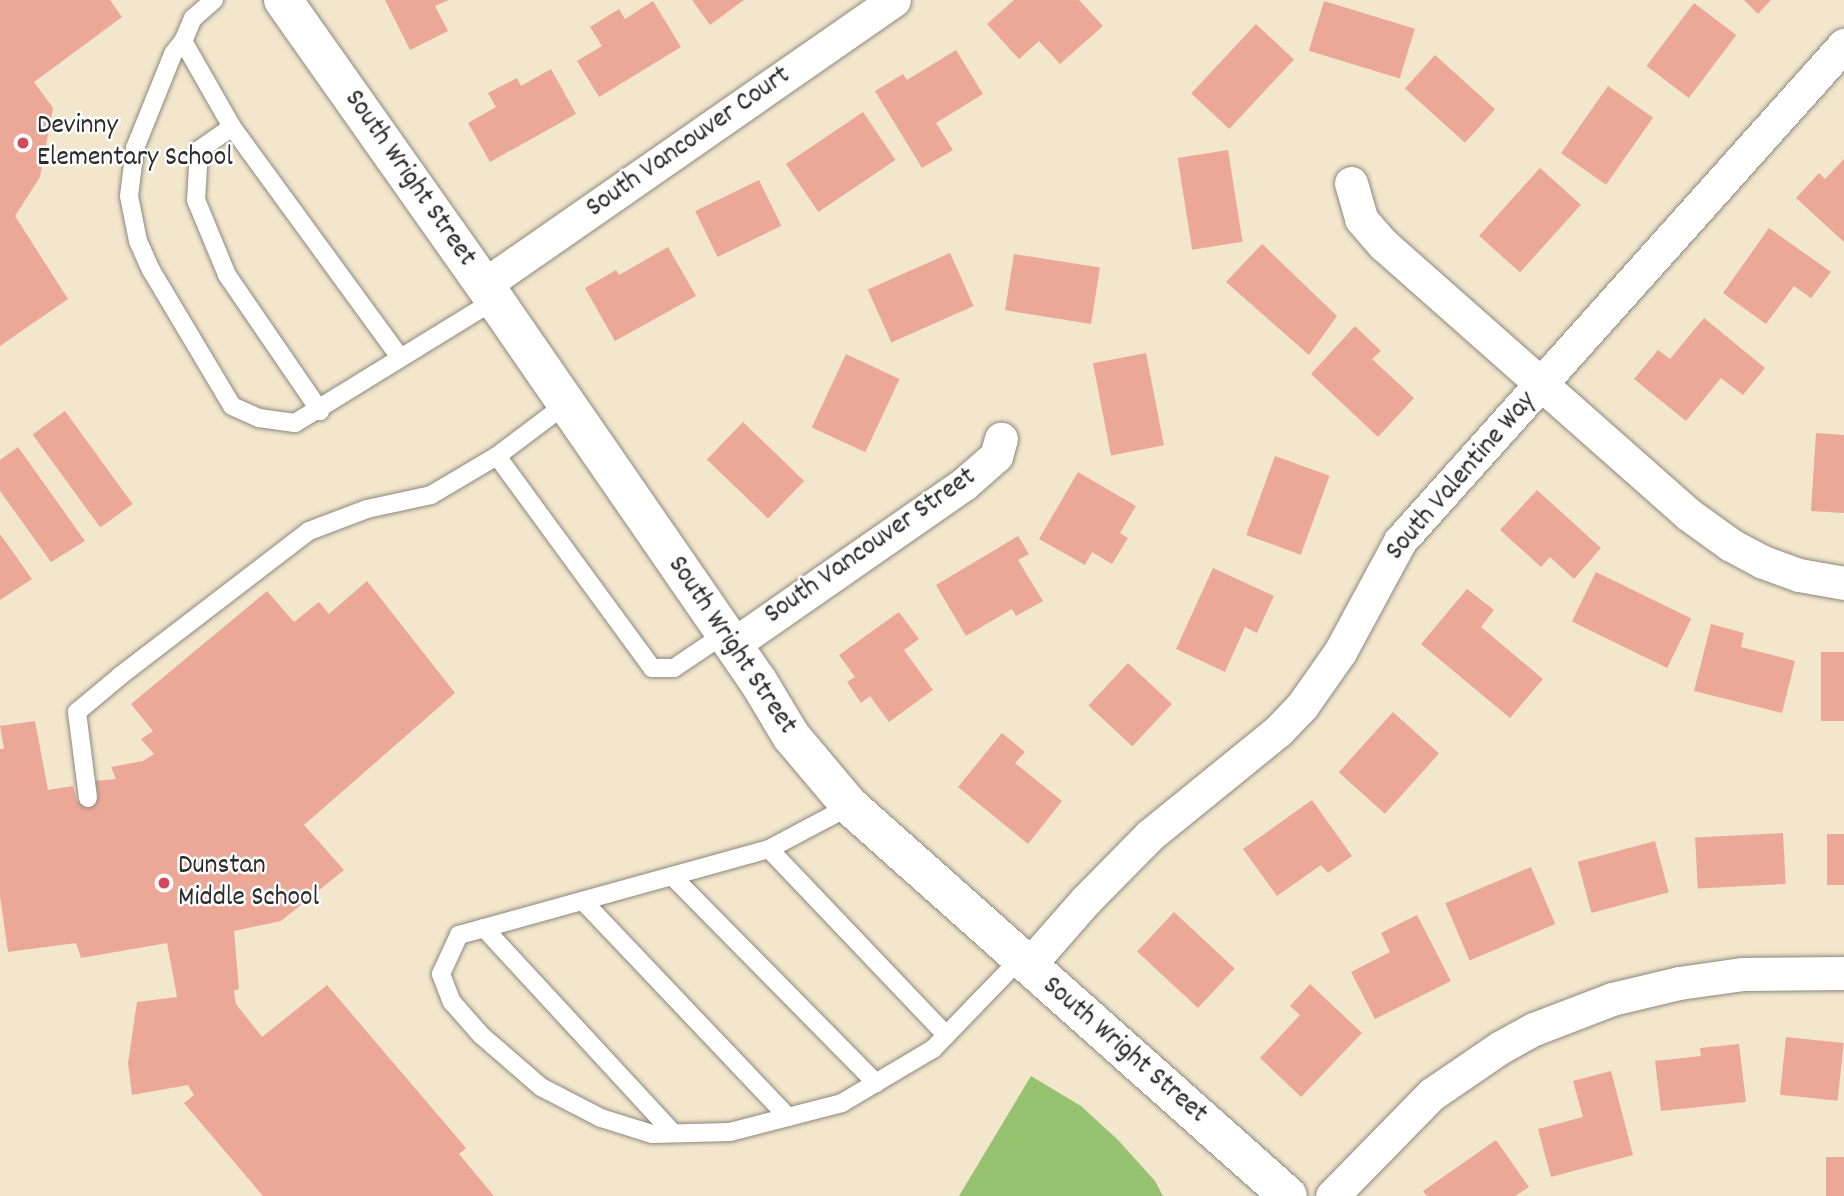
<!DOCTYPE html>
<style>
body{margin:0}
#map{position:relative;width:1844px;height:1196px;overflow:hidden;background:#f2e6cd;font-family:Dekko,sans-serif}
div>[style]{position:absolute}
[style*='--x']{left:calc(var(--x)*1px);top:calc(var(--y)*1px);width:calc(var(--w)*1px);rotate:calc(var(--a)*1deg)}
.green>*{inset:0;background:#97c26f}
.building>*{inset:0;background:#eca897;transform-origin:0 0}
.roads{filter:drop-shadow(0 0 2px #8e887c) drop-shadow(0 0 2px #8e887c)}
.service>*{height:18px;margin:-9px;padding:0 9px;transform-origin:9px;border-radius:9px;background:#fff}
.minor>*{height:33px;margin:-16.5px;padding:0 16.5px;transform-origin:16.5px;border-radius:16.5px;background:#fff}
.tertiary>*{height:38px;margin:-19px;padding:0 19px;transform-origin:19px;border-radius:19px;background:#fff}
.dots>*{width:19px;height:19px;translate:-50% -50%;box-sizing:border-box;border:4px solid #fff;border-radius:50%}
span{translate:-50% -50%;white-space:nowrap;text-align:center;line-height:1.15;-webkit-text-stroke:5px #fff;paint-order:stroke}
.poi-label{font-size:28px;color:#2b2b2b}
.left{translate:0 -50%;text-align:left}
.street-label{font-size:28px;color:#2b2b2b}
</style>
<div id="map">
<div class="green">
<i style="clip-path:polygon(1031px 1076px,1081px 1106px,1118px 1140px,1155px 1181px,1163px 1196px,959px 1196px)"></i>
</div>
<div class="building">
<i style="clip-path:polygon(0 0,110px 0,122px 17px,34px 82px,53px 108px,40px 177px,15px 216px,68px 299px,0 346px)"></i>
<i style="clip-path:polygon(385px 0,449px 0,435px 6px,448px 31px,410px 50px)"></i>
<i style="clip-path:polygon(692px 0,744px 0,710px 25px)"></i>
<i style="clip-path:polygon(1014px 0,1079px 0,1103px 26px,1060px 64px,1039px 41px,1019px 59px,987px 24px)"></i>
<i style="clip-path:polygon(1744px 0,1771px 0,1758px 14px)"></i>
<i style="clip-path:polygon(653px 1px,681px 47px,599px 97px,577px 61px,602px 46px,590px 27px,619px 9px,625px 19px)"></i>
<i style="left:1324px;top:1px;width:95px;height:52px;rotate:17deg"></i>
<i style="left:1694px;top:3px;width:53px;height:79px;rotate:37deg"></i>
<i style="left:1256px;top:24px;width:52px;height:95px;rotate:43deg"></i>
<i style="clip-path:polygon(956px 50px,983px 94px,936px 123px,953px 150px,922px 168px,875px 91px,903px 74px,907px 80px)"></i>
<i style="left:1435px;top:55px;width:81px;height:45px;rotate:42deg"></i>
<i style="clip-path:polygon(551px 69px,576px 114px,490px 162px,468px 123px,496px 107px,488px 93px,517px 78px,521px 86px)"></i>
<i style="left:1608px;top:86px;width:55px;height:82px;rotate:35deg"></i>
<i style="left:863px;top:112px;width:58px;height:93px;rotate:56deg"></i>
<i style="left:1228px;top:150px;width:93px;height:51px;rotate:81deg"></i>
<i style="clip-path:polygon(1844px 159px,1844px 242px,1796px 198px,1819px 173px,1825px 179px)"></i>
<i style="left:1540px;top:168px;width:55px;height:91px;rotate:42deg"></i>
<i style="left:759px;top:180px;width:51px;height:71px;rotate:64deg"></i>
<i style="clip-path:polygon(1769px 228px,1831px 272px,1811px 298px,1794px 286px,1766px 324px,1723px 293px)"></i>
<i style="clip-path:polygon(1262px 244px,1337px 316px,1309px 355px,1226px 282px)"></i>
<i style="clip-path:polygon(668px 247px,696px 296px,615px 341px,585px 288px,616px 270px,619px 275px)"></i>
<i style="left:950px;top:253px;width:58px;height:90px;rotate:66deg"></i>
<i style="left:1014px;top:254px;width:87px;height:57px;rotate:9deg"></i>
<i style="clip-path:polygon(1704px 318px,1765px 368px,1743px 395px,1721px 378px,1686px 421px,1634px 379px,1658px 350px,1670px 359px)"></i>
<i style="clip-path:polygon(1355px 326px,1381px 351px,1372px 359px,1414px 398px,1378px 437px,1311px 374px)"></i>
<i style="left:1146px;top:353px;width:94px;height:54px;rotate:79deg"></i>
<i style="left:846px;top:354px;width:59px;height:81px;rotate:25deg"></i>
<i style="left:65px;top:411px;width:115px;height:40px;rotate:54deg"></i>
<i style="left:743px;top:422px;width:85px;height:52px;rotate:44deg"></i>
<i style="clip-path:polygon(1816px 433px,1844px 435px,1844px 513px,1811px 511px)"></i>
<i style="clip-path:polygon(18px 447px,85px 541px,51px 562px,0 491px,0 460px)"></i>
<i style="left:1275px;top:456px;width:58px;height:84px;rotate:20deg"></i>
<i style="clip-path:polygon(1078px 472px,1136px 506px,1120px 533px,1128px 538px,1112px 564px,1092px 552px,1085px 565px,1039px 539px)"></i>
<i style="clip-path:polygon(1537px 490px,1601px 548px,1574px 579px,1550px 557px,1541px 567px,1500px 530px)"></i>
<i style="clip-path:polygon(0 534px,32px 579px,0 600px)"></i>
<i style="clip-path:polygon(1018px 536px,1029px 554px,1018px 560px,1043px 601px,1016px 616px,1012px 609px,966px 636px,936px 585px)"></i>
<i style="clip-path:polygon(1213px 568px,1274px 596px,1257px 633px,1245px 627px,1225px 672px,1176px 649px)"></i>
<i style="left:1596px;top:572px;width:106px;height:55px;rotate:26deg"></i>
<i style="clip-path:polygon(367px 581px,455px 693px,304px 825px,344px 870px,281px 921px,234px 931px,239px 989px,234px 991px,236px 1004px,262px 1037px,327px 985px,466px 1148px,459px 1154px,494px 1196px,263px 1196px,184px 1103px,194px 1095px,188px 1085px,132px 1095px,128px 1063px,137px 1002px,177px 997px,167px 943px,81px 958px,76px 943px,8px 952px,0 896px,0 749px,4px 749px,0 726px,35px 721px,48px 790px,73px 786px,77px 801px,99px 796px,94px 781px,116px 779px,111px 767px,143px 761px,154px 754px,141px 739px,153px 731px,131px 704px,267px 591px,294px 622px,319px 602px,329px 614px)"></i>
<i style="clip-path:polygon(1467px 589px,1494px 610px,1481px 627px,1543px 679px,1510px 718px,1421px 644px)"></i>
<i style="clip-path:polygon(899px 612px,919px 639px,904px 650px,933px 690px,889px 722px,870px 696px,861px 703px,847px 682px,855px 677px,839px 655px)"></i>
<i style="clip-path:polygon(1711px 624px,1744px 633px,1741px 647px,1795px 661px,1782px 713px,1694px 691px)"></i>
<i style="left:1821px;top:652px;width:23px;height:69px"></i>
<i style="left:1128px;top:663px;width:60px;height:58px;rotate:43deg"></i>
<i style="left:1393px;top:712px;width:62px;height:81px;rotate:42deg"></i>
<i style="clip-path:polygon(1002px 733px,1025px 752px,1015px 763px,1062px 801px,1028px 844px,958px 787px)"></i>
<i style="clip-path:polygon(1312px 800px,1352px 856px,1328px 873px,1321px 865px,1277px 896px,1243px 849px)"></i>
<i style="left:1783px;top:833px;width:51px;height:88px;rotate:87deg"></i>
<i style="left:1827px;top:834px;width:17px;height:51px"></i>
<i style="left:1655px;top:841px;width:53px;height:80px;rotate:75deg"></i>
<i style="left:1531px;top:867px;width:62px;height:93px;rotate:67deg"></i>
<i style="left:1174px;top:912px;width:83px;height:54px;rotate:43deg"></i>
<i style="clip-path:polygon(1417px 915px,1451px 981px,1375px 1019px,1351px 972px,1390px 952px,1381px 933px)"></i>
<i style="clip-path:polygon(1310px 984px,1362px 1033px,1301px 1097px,1260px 1058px,1300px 1015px,1290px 1006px)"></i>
<i style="left:1786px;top:1037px;width:58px;height:58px;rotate:6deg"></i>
<i style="clip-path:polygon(1739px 1044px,1746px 1102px,1661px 1111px,1655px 1061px,1701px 1056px,1700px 1048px)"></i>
<i style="clip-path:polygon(1611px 1071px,1633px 1155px,1551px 1177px,1538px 1129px,1583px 1117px,1573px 1081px)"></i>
<i style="clip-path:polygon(1496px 1140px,1529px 1187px,1515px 1196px,1427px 1196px,1423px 1191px)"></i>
<i style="left:1826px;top:1157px;width:18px;height:39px"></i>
</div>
<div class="roads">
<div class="service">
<i style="--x:214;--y:0;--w:28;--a:139"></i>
<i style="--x:193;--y:18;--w:25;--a:113"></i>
<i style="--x:183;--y:41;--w:16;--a:128"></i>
<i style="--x:173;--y:54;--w:101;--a:112"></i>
<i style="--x:135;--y:148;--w:48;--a:97.1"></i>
<i style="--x:129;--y:196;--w:46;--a:78.7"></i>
<i style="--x:138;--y:241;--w:32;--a:66"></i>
<i style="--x:151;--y:270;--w:158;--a:59.2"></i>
<i style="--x:232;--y:406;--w:30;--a:24"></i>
<i style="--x:259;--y:418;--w:36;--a:8"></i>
<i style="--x:295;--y:423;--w:235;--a:-31.6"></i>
<i style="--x:183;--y:41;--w:99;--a:60.3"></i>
<i style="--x:232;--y:127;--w:283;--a:53.9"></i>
<i style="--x:232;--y:127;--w:40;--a:145.1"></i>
<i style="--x:199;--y:150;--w:50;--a:93.4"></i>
<i style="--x:196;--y:200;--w:81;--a:67.5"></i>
<i style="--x:227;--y:275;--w:165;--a:55.6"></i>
<i style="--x:566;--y:404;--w:86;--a:143"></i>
<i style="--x:497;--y:456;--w:263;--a:53.8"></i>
<i style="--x:652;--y:668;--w:22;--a:0"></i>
<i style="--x:674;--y:668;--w:59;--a:-34"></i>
<i style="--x:88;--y:798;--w:87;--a:-97.3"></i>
<i style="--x:77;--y:712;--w:56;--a:-39.9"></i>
<i style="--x:120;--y:676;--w:238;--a:-37.5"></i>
<i style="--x:309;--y:531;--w:62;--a:-20.8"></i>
<i style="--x:367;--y:509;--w:66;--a:-12.3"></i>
<i style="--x:431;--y:495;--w:77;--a:-30.6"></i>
<i style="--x:850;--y:806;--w:92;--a:152"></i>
<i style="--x:769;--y:849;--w:322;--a:164.5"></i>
<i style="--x:459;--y:935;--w:43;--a:114.8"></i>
<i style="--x:441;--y:974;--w:30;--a:69"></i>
<i style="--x:452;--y:1002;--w:44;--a:48.7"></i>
<i style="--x:481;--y:1035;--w:79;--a:40.9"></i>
<i style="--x:541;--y:1087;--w:68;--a:27.3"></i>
<i style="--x:601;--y:1118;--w:53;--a:17.4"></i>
<i style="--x:652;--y:1134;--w:78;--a:-1.5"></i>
<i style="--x:730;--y:1132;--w:116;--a:-14.5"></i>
<i style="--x:842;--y:1103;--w:106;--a:-30.7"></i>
<i style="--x:933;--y:1049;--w:125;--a:-46"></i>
<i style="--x:769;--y:849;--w:257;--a:46.4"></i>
<i style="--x:672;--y:876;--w:291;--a:45.4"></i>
<i style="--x:583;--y:901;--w:298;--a:46.5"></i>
<i style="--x:484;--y:928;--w:279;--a:47.3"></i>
</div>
<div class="minor">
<i style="--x:1351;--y:183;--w:37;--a:74"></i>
<i style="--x:1361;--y:219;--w:35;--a:49"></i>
<i style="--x:1384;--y:245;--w:406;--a:41.5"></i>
<i style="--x:1688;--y:514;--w:53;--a:35.8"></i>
<i style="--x:1731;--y:545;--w:36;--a:28"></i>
<i style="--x:1763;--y:562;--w:38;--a:20"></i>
<i style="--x:1799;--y:575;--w:46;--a:10.1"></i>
<i style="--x:484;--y:285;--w:499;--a:-34.8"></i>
<i style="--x:731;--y:646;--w:284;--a:-34.8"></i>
<i style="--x:964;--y:484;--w:43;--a:-41.2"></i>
<i style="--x:996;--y:456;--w:18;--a:-74"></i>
<i style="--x:1028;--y:966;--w:88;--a:-48.7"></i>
<i style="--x:1086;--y:900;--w:91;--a:-45.4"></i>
<i style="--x:1150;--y:835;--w:165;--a:-39.1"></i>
<i style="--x:1278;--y:731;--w:35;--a:-46"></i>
<i style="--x:1302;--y:706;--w:66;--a:-54.9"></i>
<i style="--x:1340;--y:652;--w:126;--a:-61.6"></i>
<i style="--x:1400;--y:541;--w:666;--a:-48.17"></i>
<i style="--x:1332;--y:1196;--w:143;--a:-45.6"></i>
<i style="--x:1432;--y:1094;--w:83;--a:-34.3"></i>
<i style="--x:1501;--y:1047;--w:38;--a:-29"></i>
<i style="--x:1534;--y:1029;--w:84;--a:-21"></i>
<i style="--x:1612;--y:999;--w:69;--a:-13.4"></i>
<i style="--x:1679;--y:983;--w:65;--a:-8"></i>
<i style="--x:1743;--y:974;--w:101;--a:-0.6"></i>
</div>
<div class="tertiary">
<i style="--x:283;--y:0;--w:367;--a:54.8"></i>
<i style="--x:495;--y:300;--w:463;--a:55.4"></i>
<i style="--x:758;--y:681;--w:64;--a:59"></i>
<i style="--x:791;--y:736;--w:92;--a:49.9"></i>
<i style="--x:850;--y:806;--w:586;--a:41.68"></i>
</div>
</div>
<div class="dots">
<i style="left:23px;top:143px;background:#d1495b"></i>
<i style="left:164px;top:883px;background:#d1495b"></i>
</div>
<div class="poi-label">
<span class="left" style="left:37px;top:143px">Devinny<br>Elementary School</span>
<span class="left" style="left:178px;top:883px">Dunstan<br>Middle School</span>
</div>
<div class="street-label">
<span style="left:689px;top:143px;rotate:-35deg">South Vancouver Court</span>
<span style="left:409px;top:179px;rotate:55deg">South Wright Street</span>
<span style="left:1462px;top:477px;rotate:-49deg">South Valentine Way</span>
<span style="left:871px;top:547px;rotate:-35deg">South Vancouver Street</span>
<span style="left:731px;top:646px;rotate:56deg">South Wright Street</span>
<span style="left:1124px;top:1051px;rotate:41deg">South Wright Street</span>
</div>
</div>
